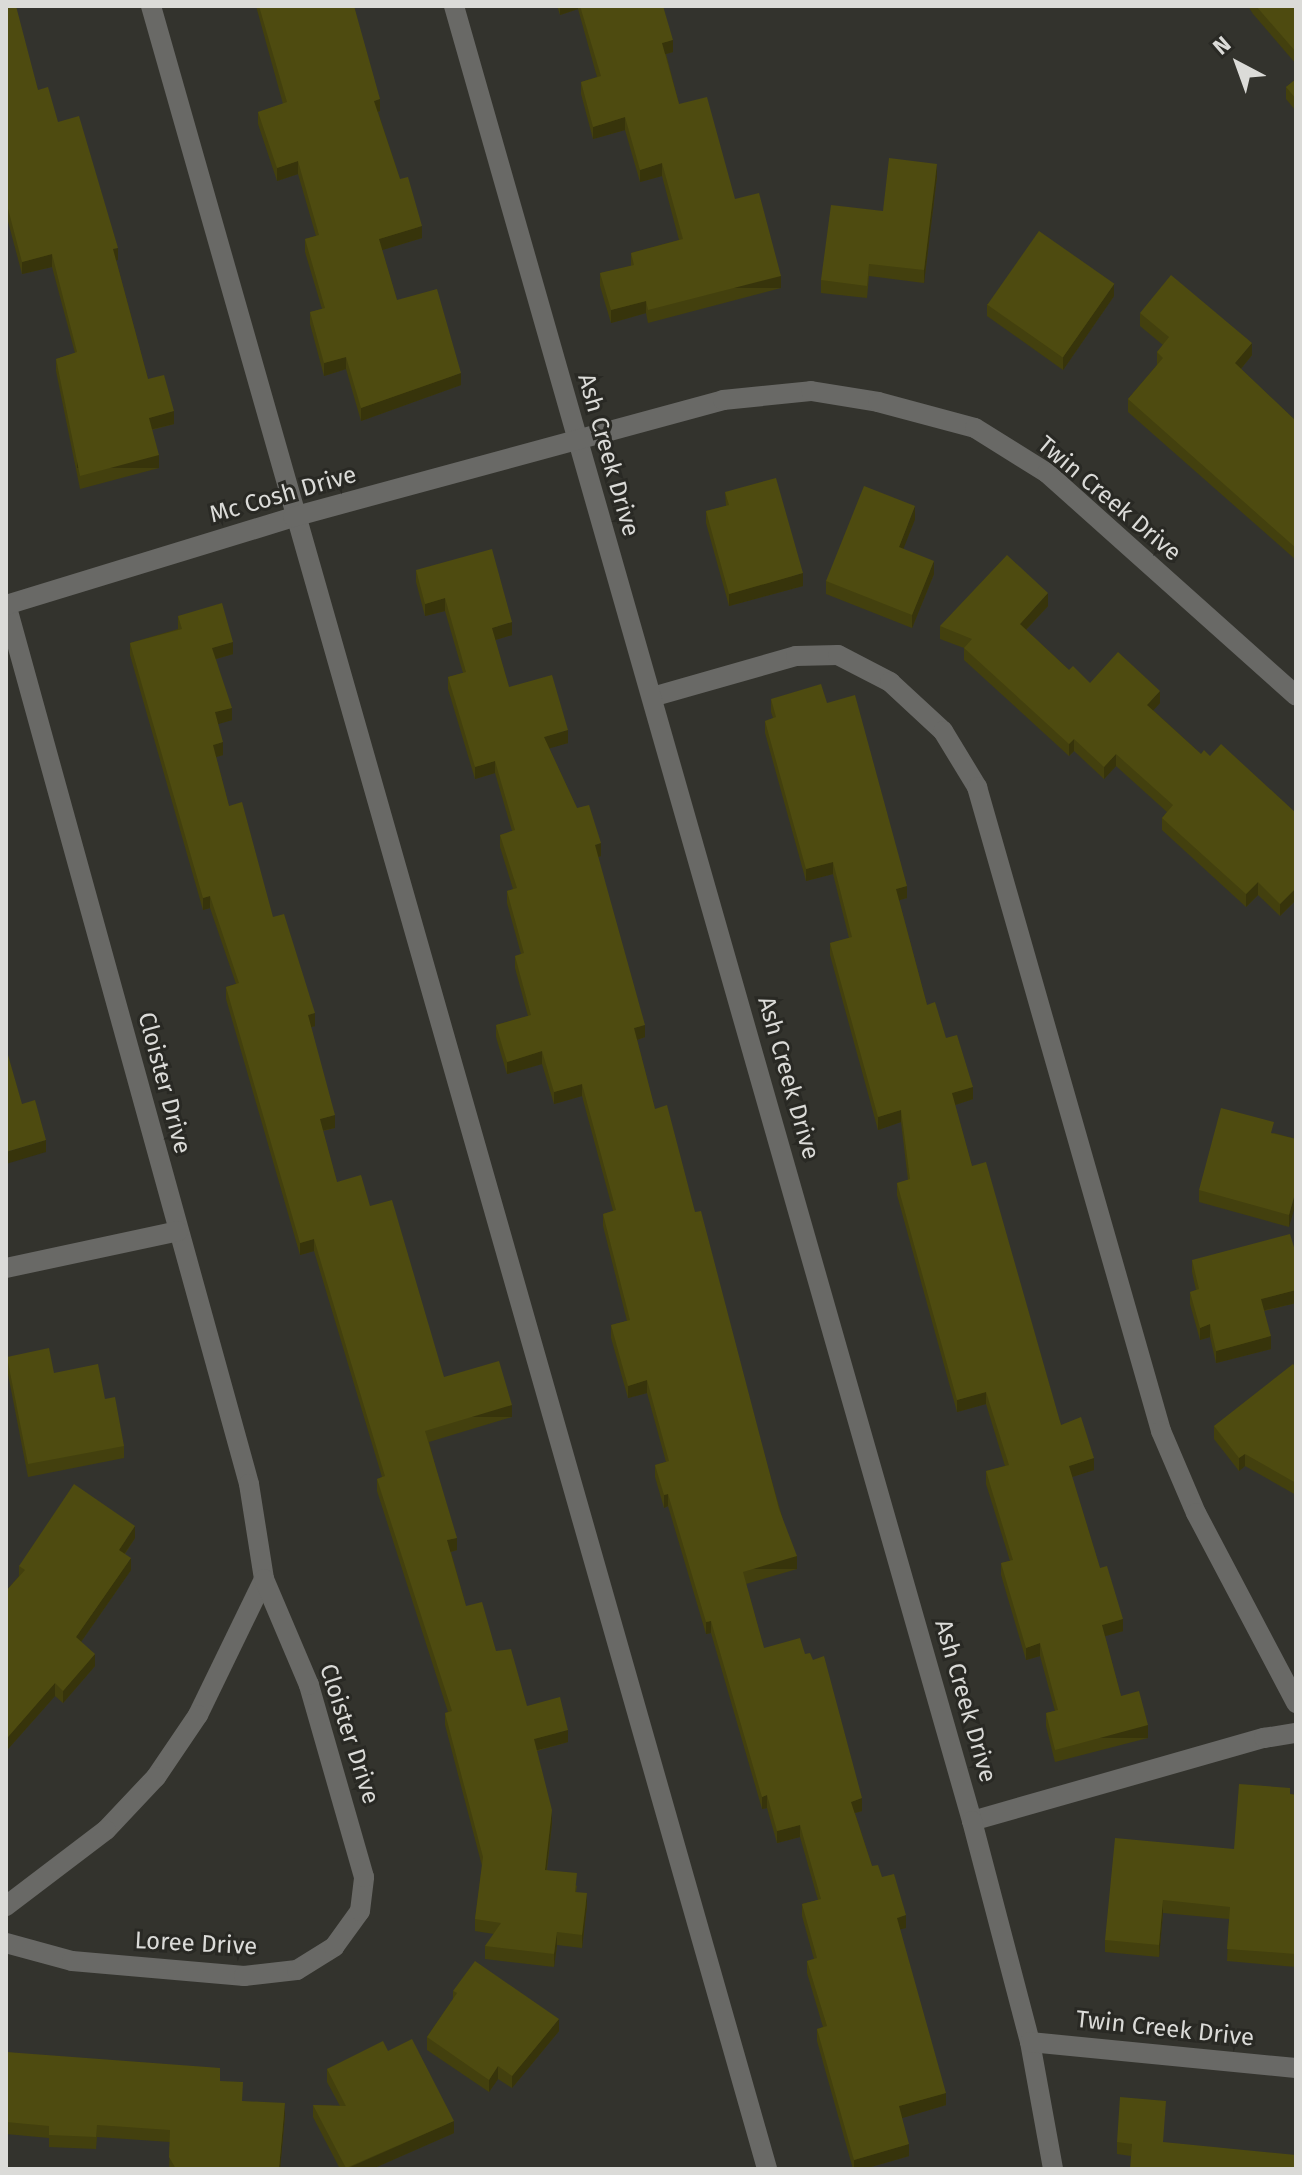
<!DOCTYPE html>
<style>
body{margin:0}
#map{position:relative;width:1302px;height:2175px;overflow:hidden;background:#33332d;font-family:"Fira Sans",sans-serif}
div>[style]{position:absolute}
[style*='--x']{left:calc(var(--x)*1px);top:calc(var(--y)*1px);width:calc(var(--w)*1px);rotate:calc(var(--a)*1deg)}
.lane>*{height:20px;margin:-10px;padding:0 10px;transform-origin:10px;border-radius:10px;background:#696966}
.street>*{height:20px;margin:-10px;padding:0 10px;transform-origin:10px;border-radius:10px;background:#696966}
.wall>*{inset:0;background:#43400e}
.shaded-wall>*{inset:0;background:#37340b;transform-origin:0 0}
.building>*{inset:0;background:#4e4b10;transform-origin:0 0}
span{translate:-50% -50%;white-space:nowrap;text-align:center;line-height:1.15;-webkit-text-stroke:6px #292924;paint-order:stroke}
.street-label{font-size:24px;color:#dbdbd8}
.frame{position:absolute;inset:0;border:8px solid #dbdbd8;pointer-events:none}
.north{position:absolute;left:1198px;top:24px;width:80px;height:80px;-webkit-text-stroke:6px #292924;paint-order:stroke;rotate:319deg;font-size:22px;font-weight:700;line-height:32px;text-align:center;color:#dbdbd8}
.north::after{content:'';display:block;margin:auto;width:28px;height:36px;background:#dbdbd8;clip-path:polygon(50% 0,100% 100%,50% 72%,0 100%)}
</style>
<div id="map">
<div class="lane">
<i style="--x:151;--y:6;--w:2249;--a:74.1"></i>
<i style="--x:652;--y:697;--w:150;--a:-15.9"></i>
<i style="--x:796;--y:656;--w:42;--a:-1.4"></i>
<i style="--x:838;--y:655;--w:59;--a:27.4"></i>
<i style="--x:890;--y:682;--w:72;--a:42.8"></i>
<i style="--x:943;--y:731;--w:66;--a:58.7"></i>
<i style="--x:977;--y:787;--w:670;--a:74.05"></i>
<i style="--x:1161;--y:1431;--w:89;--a:66.9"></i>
<i style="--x:1196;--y:1513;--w:215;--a:62.2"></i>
<i style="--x:972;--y:1821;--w:304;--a:-15.9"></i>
<i style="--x:1264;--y:1738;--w:32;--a:-9"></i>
</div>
<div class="street">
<i style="--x:454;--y:6;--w:1887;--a:74.07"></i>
<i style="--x:972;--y:1821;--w:228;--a:75.3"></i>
<i style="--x:1030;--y:2042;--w:129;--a:79.7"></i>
<i style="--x:6;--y:604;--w:913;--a:74.56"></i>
<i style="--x:249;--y:1484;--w:96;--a:81"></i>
<i style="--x:264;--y:1579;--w:151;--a:115.9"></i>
<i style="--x:198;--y:1715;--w:75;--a:124.1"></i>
<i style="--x:156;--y:1777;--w:73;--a:133.3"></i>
<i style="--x:106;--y:1830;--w:126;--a:142.8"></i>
<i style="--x:6;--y:605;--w:300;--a:-17"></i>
<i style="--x:293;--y:517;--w:446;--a:-15.2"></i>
<i style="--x:723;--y:400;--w:88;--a:-5.8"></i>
<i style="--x:811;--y:391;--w:68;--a:9.3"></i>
<i style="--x:878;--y:402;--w:100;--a:15"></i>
<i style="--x:975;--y:428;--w:85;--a:32"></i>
<i style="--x:1047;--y:473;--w:334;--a:41.8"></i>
<i style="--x:6;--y:1268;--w:176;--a:-12.1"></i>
<i style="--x:6;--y:1943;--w:68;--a:15.3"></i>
<i style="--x:72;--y:1961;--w:173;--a:5"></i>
<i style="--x:244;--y:1976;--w:53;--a:-6.5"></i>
<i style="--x:297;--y:1970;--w:44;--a:-31.9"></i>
<i style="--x:334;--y:1947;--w:44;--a:-54.2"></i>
<i style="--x:360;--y:1911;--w:34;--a:-83"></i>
<i style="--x:364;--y:1877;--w:200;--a:-106"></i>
<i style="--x:309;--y:1685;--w:115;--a:-113"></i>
<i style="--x:1030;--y:2042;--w:267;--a:5.6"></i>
</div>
<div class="wall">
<i style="clip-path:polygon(6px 6px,38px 90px,58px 122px,118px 260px,116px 260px,148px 379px,174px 424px,152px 430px,159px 468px,80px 489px,56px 371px,56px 359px,75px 353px,52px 267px,22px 274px,6px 214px)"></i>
<i style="clip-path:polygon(256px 6px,354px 6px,380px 111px,378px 112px,400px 179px,422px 238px,382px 250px,397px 300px,461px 385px,361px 421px,346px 369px,324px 376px,310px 324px,310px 312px,322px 309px,305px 252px,305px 239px,316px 236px,298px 174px,277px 181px,258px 124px,258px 112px,283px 104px)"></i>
<i style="clip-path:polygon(557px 6px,663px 6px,673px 52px,666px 54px,679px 104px,735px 199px,781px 288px,648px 323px,646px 313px,611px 323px,600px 286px,600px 273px,631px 266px,631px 253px,679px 240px,662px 176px,640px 182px,625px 130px,593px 139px,581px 94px,581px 82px,597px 77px,578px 9px,560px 15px)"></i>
<i style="clip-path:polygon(1248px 6px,1296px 6px,1296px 64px,1253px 14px)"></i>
<i style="clip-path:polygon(1296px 79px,1296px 111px,1286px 99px,1286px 87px)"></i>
<i style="clip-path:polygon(937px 176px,924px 283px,869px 276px,867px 298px,821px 293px,821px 280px,883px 211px)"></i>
<i style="clip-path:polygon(1114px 296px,1063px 370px,987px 316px,987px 304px)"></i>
<i style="clip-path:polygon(1140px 313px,1252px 355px,1241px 369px,1296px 421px,1296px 560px,1128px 412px,1128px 399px,1157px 365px,1157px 352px,1163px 345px,1140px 326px)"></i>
<i style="clip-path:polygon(725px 492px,803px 586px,729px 606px,706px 523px,706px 511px,726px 506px)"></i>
<i style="clip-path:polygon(915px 519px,903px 549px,934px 574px,912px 628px,826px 594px,826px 581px)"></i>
<i style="clip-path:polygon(416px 570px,512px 635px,495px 640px,509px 687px,568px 743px,549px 748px,577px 808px,601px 856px,598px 857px,645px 1037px,637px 1040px,655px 1109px,695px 1212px,797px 1569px,746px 1584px,764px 1648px,805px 1654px,862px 1811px,855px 1813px,872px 1866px,882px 1877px,906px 1928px,900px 1929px,946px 2105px,902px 2118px,909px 2156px,864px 2169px,853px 2169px,817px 2041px,817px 2029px,823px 2027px,807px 1973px,807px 1961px,814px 1959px,802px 1916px,802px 1904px,818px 1900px,800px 1837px,777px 1843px,767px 1808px,762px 1809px,711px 1633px,706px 1634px,668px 1506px,664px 1508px,655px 1477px,655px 1465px,666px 1462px,647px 1393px,628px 1398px,611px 1338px,611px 1325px,627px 1321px,603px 1226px,603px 1214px,613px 1211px,582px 1096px,554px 1104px,542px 1064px,507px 1074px,496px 1037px,496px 1025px,528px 1016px,515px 968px,515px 956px,521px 954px,507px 903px,507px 891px,513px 889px,500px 847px,500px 835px,512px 831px,495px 773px,475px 779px,448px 689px,448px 677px,463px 673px,445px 611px,425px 616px,416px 582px)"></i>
<i style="clip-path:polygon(1048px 606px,1026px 630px,1069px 670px,1090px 683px,1160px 703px,1153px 710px,1201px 754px,1210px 756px,1296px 813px,1296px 900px,1280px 916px,1258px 895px,1246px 907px,1162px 830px,1162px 818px,1167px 812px,1116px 766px,1104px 779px,1074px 751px,1069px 756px,964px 660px,964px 648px,940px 639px,940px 626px)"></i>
<i style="clip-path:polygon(178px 616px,233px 654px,216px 659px,232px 720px,218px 724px,223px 755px,216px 757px,229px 806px,315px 1026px,311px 1027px,335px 1128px,323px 1131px,337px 1182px,370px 1206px,444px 1377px,512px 1417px,429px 1442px,457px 1550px,451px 1552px,466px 1606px,496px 1651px,527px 1706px,568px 1742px,537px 1751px,552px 1823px,547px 1870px,577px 1886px,576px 1892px,587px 1905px,582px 1948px,557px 1945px,554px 1967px,485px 1959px,485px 1946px,494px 1934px,475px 1931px,475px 1919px,482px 1866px,445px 1725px,445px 1713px,448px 1712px,377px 1491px,377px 1479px,382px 1477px,314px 1251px,300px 1255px,226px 999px,226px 987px,236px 984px,210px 908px,203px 910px,130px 655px,130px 643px,178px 629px)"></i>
<i style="clip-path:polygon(771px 699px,827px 703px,907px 898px,899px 900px,927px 1005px,946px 1038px,973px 1099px,955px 1105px,972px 1166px,1061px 1425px,1094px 1470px,1072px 1477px,1100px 1568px,1123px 1631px,1105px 1636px,1121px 1696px,1148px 1738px,1055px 1762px,1046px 1726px,1046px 1713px,1055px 1711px,1040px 1656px,1026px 1660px,1001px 1575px,1001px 1563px,1010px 1561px,986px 1484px,986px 1471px,1005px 1466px,986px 1404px,957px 1412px,897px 1195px,897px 1183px,908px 1180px,901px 1122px,878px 1130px,830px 955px,830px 943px,849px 938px,833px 874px,806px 881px,765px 733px,765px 721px,773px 718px,771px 712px)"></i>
<i style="clip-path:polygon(1274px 1133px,1296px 1139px,1289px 1227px,1199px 1202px,1199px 1190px)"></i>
<i style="clip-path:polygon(1296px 1254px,1296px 1303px,1264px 1311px,1271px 1349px,1216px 1363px,1210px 1337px,1200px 1340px,1190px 1304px,1190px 1292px,1196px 1290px,1192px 1272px,1192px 1260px)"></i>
<i style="clip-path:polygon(7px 1357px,54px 1373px,105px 1399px,124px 1446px,124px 1458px,28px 1477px,7px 1369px)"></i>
<i style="clip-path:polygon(1296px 1368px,1296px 1495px,1245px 1466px,1239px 1471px,1214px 1439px,1214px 1426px)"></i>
<i style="clip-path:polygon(135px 1538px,125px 1554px,131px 1570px,81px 1642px,95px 1666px,63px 1703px,55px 1696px,8px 1749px,6px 1747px,6px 1591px,19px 1576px,19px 1566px)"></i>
<i style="clip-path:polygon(1290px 1794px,1296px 1795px,1296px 1967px,1227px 1961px,1229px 1919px,1163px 1913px,1159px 1957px,1105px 1952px,1105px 1940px,1234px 1849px)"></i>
<i style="clip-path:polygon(453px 1991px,559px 2031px,512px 2088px,498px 2079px,489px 2092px,427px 2050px,427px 2037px,453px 1999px)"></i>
<i style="clip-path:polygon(388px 2051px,454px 2133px,372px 2169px,340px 2169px,313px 2117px,313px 2105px,340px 2106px,327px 2082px,327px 2069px)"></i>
<i style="clip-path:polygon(6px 2052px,220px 2081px,242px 2101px,285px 2115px,280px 2169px,169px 2169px,170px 2142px,97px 2137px,96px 2149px,49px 2147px,49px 2138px,6px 2134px)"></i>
<i style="clip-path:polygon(1166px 2114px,1131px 2156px,1117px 2154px,1117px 2142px)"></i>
</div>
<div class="shaded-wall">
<i style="clip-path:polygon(560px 6px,578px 6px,578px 9px,560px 15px)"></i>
<i style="clip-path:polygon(673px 40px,673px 52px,662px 55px,662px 43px)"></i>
<i style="clip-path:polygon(380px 99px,380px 111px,374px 113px,374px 101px)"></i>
<i style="clip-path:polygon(625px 117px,625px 130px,593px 139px,593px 127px)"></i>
<i style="clip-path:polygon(298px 161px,298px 174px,277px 181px,277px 168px)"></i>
<i style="clip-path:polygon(662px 163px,662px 176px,640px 182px,640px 170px)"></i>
<i style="clip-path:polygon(937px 164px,937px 176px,924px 283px,924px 270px)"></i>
<i style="clip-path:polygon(422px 226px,422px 238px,379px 251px,379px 239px)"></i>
<i style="clip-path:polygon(118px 248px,118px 260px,113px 261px,113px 249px)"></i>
<i style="clip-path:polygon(52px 254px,52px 267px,22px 274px,22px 262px)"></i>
<i style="left:781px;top:276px;width:12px;height:137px;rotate:90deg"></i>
<i style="clip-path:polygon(1114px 284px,1114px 296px,1063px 370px,1063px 357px)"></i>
<i style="clip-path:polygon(646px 301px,646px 313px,611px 323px,611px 310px)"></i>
<i style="clip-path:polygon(1252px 343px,1252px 355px,1235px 376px,1235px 363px)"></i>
<i style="clip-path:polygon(346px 357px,346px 369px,324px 376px,324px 363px)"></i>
<i style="clip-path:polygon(461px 373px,461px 385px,361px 421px,361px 408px)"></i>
<i style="clip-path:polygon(174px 411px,174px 424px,149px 430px,149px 418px)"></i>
<i style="left:159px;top:455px;width:13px;height:82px;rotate:90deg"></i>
<i style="clip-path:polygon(915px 506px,915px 519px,899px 560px,899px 547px)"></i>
<i style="clip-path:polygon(934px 561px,934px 574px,912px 628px,912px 615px)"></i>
<i style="clip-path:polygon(803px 573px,803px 586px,729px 606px,729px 594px)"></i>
<i style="clip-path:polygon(1048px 593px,1048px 606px,1020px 636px,1020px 624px)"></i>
<i style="clip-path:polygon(445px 598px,445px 611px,425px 616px,425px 604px)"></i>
<i style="clip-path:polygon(512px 622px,512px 635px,492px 641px,492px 628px)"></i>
<i style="clip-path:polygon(233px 642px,233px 654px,212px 660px,212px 648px)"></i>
<i style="clip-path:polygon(1160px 691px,1160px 703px,1147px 717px,1147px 705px)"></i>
<i style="clip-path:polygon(232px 708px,232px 720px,215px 725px,215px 712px)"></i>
<i style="clip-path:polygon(568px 730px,568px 743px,544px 750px,544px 737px)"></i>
<i style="clip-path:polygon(1074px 739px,1074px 751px,1069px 756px,1069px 744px)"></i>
<i style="clip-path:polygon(223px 742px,223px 755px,213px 758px,213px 745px)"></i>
<i style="clip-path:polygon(1116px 754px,1116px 766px,1104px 779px,1104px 767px)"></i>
<i style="clip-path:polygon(495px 761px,495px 773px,475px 779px,475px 767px)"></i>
<i style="clip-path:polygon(601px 843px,601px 856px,595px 858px,595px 845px)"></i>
<i style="clip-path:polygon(833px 862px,833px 874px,806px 881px,806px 869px)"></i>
<i style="clip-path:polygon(1258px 882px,1258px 895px,1246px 907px,1246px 894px)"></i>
<i style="clip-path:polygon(907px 886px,907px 898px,896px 901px,896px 889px)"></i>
<i style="clip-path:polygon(1296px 888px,1296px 900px,1280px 916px,1280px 904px)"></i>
<i style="clip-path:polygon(210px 896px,210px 908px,203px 910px,203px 898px)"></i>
<i style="clip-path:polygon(315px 1013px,315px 1026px,308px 1028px,308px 1015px)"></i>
<i style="clip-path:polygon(645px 1025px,645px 1037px,634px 1041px,634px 1028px)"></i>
<i style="clip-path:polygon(542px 1051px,542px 1064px,507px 1074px,507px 1062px)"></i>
<i style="clip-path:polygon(582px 1084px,582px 1096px,554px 1104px,554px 1092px)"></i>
<i style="clip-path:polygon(973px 1087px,973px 1099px,952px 1106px,952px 1093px)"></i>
<i style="clip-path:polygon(901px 1110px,901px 1122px,878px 1130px,878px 1117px)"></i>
<i style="clip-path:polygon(335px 1115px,335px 1128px,320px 1131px,320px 1119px)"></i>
<i style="clip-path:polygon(46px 1140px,46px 1152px,6px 1164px,6px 1152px)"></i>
<i style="clip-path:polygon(1296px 1190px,1296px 1203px,1289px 1227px,1289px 1215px)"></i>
<i style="clip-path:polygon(314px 1239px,314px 1251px,300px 1255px,300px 1243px)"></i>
<i style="clip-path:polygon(1296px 1290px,1296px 1303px,1261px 1311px,1261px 1299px)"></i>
<i style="clip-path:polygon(1210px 1324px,1210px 1337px,1200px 1340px,1200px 1328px)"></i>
<i style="clip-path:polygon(1271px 1336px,1271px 1349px,1216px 1363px,1216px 1351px)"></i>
<i style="clip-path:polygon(647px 1380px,647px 1393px,628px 1398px,628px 1386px)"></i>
<i style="clip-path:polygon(986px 1392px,986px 1404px,957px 1412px,957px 1400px)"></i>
<i style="left:512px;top:1405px;width:12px;height:91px;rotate:90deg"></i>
<i style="clip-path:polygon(1245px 1454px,1245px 1466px,1239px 1471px,1239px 1458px)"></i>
<i style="clip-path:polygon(1094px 1458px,1094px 1470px,1069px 1478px,1069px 1466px)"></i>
<i style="clip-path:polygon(668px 1494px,668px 1506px,664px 1508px,664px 1495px)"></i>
<i style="clip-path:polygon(135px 1526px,135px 1538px,119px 1562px,119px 1550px)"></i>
<i style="clip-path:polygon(457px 1538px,457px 1550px,447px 1553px,447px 1540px)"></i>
<i style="left:797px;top:1556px;width:13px;height:56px;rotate:90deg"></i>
<i style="clip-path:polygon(131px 1558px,131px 1570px,76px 1649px,76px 1637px)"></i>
<i style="clip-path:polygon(1123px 1619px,1123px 1631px,1102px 1637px,1102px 1625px)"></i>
<i style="clip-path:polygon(711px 1621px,711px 1633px,706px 1634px,706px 1622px)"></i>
<i style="clip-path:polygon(1040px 1643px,1040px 1656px,1026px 1660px,1026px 1648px)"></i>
<i style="clip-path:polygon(95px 1654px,95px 1666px,63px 1703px,63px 1691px)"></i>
<i style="clip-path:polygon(55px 1683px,55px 1696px,8px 1749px,8px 1737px)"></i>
<i style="left:1148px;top:1725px;width:13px;height:96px;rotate:90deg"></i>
<i style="clip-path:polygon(568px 1730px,568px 1742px,534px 1751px,534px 1739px)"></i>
<i style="clip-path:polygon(767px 1795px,767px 1808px,762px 1809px,762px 1797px)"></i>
<i style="clip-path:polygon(862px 1798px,862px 1811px,851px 1814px,851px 1802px)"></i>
<i style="clip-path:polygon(552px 1810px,552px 1823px,545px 1882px,545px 1870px)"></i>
<i style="clip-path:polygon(800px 1825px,800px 1837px,777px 1843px,777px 1831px)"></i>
<i style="clip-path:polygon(587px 1893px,587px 1905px,582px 1948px,582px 1935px)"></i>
<i style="clip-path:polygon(1163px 1900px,1163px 1913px,1159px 1957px,1159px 1945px)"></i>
<i style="clip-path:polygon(906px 1915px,906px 1928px,897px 1930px,897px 1918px)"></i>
<i style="clip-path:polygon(557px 1932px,557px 1945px,554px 1967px,554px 1954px)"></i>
<i style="clip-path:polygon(559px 2019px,559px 2031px,512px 2088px,512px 2076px)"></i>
<i style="clip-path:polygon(498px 2066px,498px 2079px,489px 2092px,489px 2080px)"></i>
<i style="clip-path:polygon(946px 2093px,946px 2105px,899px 2119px,899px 2106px)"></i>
<i style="clip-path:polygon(285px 2103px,285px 2115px,280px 2169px,279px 2169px)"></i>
<i style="clip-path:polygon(454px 2121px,454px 2133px,372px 2169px,346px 2169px)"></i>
<i style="clip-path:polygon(909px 2144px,909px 2156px,864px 2169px,854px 2169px,854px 2160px)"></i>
</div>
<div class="building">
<i style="clip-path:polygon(6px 6px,16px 6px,38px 90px,48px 87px,58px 122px,79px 116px,118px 248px,113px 249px,148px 379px,164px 375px,174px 411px,149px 418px,159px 455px,80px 476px,56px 359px,77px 352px,52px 254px,22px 262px,6px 201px)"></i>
<i style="clip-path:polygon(259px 6px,354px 6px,380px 99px,374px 101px,400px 179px,408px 177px,422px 226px,379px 239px,397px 300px,437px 289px,461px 373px,361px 408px,346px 357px,324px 363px,310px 312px,325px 308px,305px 239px,319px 235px,298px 161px,277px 168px,258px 112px,287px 102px)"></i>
<i style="clip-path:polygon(580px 6px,663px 6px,673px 40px,662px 43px,679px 104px,707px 97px,735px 199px,759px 193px,781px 276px,648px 310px,646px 301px,611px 310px,600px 273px,634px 265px,631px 253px,683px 239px,662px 163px,640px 170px,625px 117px,593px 127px,581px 82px,601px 76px)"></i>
<i style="clip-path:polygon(1256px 6px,1296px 6px,1296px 52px)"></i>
<i style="clip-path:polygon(1296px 79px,1296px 99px,1286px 87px)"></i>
<i style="clip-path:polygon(889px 158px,937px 164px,924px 270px,869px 264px,867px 286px,821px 280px,831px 205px,883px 211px)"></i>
<i style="left:1039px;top:231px;width:92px;height:90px;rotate:35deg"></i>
<i style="clip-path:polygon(1171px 275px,1252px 343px,1235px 363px,1296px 421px,1296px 548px,1128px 399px,1163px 358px,1157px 352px,1169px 337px,1140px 313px)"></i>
<i style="clip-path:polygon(776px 478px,803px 573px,729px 594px,706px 511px,729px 505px,725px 492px)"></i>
<i style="clip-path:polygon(864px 486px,915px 506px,899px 547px,934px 561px,912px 615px,826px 581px)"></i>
<i style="clip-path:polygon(492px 549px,512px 622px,492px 628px,509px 687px,552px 675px,568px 730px,544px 737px,577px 808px,589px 805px,601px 843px,595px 845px,645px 1025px,634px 1028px,655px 1109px,667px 1105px,695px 1212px,701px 1211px,779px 1509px,797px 1556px,743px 1572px,764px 1648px,800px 1638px,805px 1654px,810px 1653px,813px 1660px,824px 1656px,862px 1798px,851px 1802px,872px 1866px,878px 1865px,882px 1877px,894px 1874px,906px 1915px,897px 1918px,946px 2093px,899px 2106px,909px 2144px,854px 2160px,817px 2029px,827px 2026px,807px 1961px,817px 1958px,802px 1904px,821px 1899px,800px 1825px,777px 1831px,767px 1795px,762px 1797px,711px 1621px,706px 1622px,668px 1494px,664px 1495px,655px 1465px,669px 1461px,647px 1380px,628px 1386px,611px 1325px,630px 1320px,603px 1214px,616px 1210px,582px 1084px,554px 1092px,542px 1051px,507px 1062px,496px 1025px,531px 1015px,515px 956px,524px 953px,507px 891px,517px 888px,500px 835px,515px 830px,495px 761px,475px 767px,448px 677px,466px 672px,445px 598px,425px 604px,416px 570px)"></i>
<i style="clip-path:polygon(1007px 555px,1048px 593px,1020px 624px,1069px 670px,1073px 666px,1090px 683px,1118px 652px,1160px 691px,1147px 705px,1201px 754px,1204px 750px,1210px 756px,1221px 744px,1296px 813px,1296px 888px,1280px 904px,1258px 882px,1246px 894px,1162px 818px,1173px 805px,1116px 754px,1104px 767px,1074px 739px,1069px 744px,964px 648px,972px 639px,940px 626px)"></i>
<i style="clip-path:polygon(222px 603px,233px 642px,212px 648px,232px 708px,215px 712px,223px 742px,213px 745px,229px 806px,242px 802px,273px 917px,284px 914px,315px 1013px,308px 1015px,335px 1115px,320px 1119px,337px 1182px,361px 1175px,370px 1206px,392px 1200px,444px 1377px,499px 1361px,512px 1405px,425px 1431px,457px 1538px,447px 1540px,466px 1606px,482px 1602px,496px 1651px,511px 1649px,527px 1706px,560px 1697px,568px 1730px,534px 1739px,552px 1810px,545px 1870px,577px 1873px,575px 1892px,587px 1893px,582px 1935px,557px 1932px,554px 1954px,485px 1946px,501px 1923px,475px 1919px,483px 1857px,445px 1713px,452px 1711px,377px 1479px,385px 1476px,314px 1239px,300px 1243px,226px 987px,239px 983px,210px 896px,203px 898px,130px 643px,182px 629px,178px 616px)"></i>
<i style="clip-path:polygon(821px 684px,827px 703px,855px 695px,907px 886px,896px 889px,927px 1005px,935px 1002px,946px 1038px,957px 1035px,973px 1087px,952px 1093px,972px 1166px,986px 1162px,1061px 1425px,1081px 1417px,1094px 1458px,1069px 1466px,1100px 1568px,1107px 1566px,1123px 1619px,1102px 1625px,1121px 1696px,1139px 1691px,1148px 1725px,1055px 1750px,1046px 1713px,1058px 1710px,1040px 1643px,1026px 1648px,1001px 1563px,1013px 1560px,986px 1471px,1009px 1465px,986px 1392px,957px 1400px,897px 1183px,910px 1179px,901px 1110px,878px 1117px,830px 943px,852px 937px,833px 862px,806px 869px,765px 721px,776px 717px,771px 699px)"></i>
<i style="clip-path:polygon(6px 1048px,22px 1104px,35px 1100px,46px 1140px,6px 1152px)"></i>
<i style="clip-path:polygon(1221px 1108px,1274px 1122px,1271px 1133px,1296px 1139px,1296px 1190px,1289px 1215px,1199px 1190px)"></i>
<i style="clip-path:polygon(1290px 1234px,1296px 1254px,1296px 1290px,1261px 1299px,1271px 1336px,1216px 1351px,1210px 1324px,1200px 1328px,1190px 1292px,1199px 1289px,1192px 1260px)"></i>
<i style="clip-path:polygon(49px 1348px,54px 1373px,98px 1364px,105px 1399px,115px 1397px,124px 1446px,28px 1464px,7px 1357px)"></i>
<i style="clip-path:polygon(1293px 1364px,1296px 1368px,1296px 1483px,1245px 1454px,1239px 1458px,1214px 1426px)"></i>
<i style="clip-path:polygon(74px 1484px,135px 1526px,119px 1550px,131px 1558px,76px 1637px,95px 1654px,63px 1691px,55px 1683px,8px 1737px,6px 1735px,6px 1591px,25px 1570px,19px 1566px)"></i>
<i style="clip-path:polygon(1239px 1784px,1290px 1788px,1290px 1794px,1296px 1795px,1296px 1954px,1227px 1949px,1230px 1907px,1163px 1900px,1159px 1945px,1105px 1940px,1115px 1838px,1234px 1849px)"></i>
<i style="clip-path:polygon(475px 1961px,559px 2019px,512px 2076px,498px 2066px,489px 2080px,427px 2037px,457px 1993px,453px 1991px)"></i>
<i style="clip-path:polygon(412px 2039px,454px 2121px,346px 2168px,313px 2105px,346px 2106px,327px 2069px,383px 2041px,388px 2051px)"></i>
<i style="clip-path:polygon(6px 2052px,220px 2068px,220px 2081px,243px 2082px,242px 2101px,285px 2103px,279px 2169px,176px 2169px,169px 2157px,170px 2130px,97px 2125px,96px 2137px,49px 2135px,49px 2126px,6px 2122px)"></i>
<i style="clip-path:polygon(1120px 2097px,1166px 2101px,1163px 2142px,1296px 2155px,1296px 2169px,1130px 2169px,1132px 2144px,1117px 2142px)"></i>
</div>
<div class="street-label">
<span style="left:608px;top:455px;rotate:74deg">Ash Creek Drive</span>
<span style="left:283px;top:495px;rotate:-16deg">Mc Cosh Drive</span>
<span style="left:1109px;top:499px;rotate:40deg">Twin Creek Drive</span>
<span style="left:788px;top:1078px;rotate:74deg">Ash Creek Drive</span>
<span style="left:164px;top:1083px;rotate:75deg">Cloister Drive</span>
<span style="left:965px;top:1701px;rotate:74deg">Ash Creek Drive</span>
<span style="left:349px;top:1734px;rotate:72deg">Cloister Drive</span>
<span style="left:196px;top:1944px;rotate:3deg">Loree Drive</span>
<span style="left:1165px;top:2029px;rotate:6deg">Twin Creek Drive</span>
</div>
<div class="frame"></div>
<div class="north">N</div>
</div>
